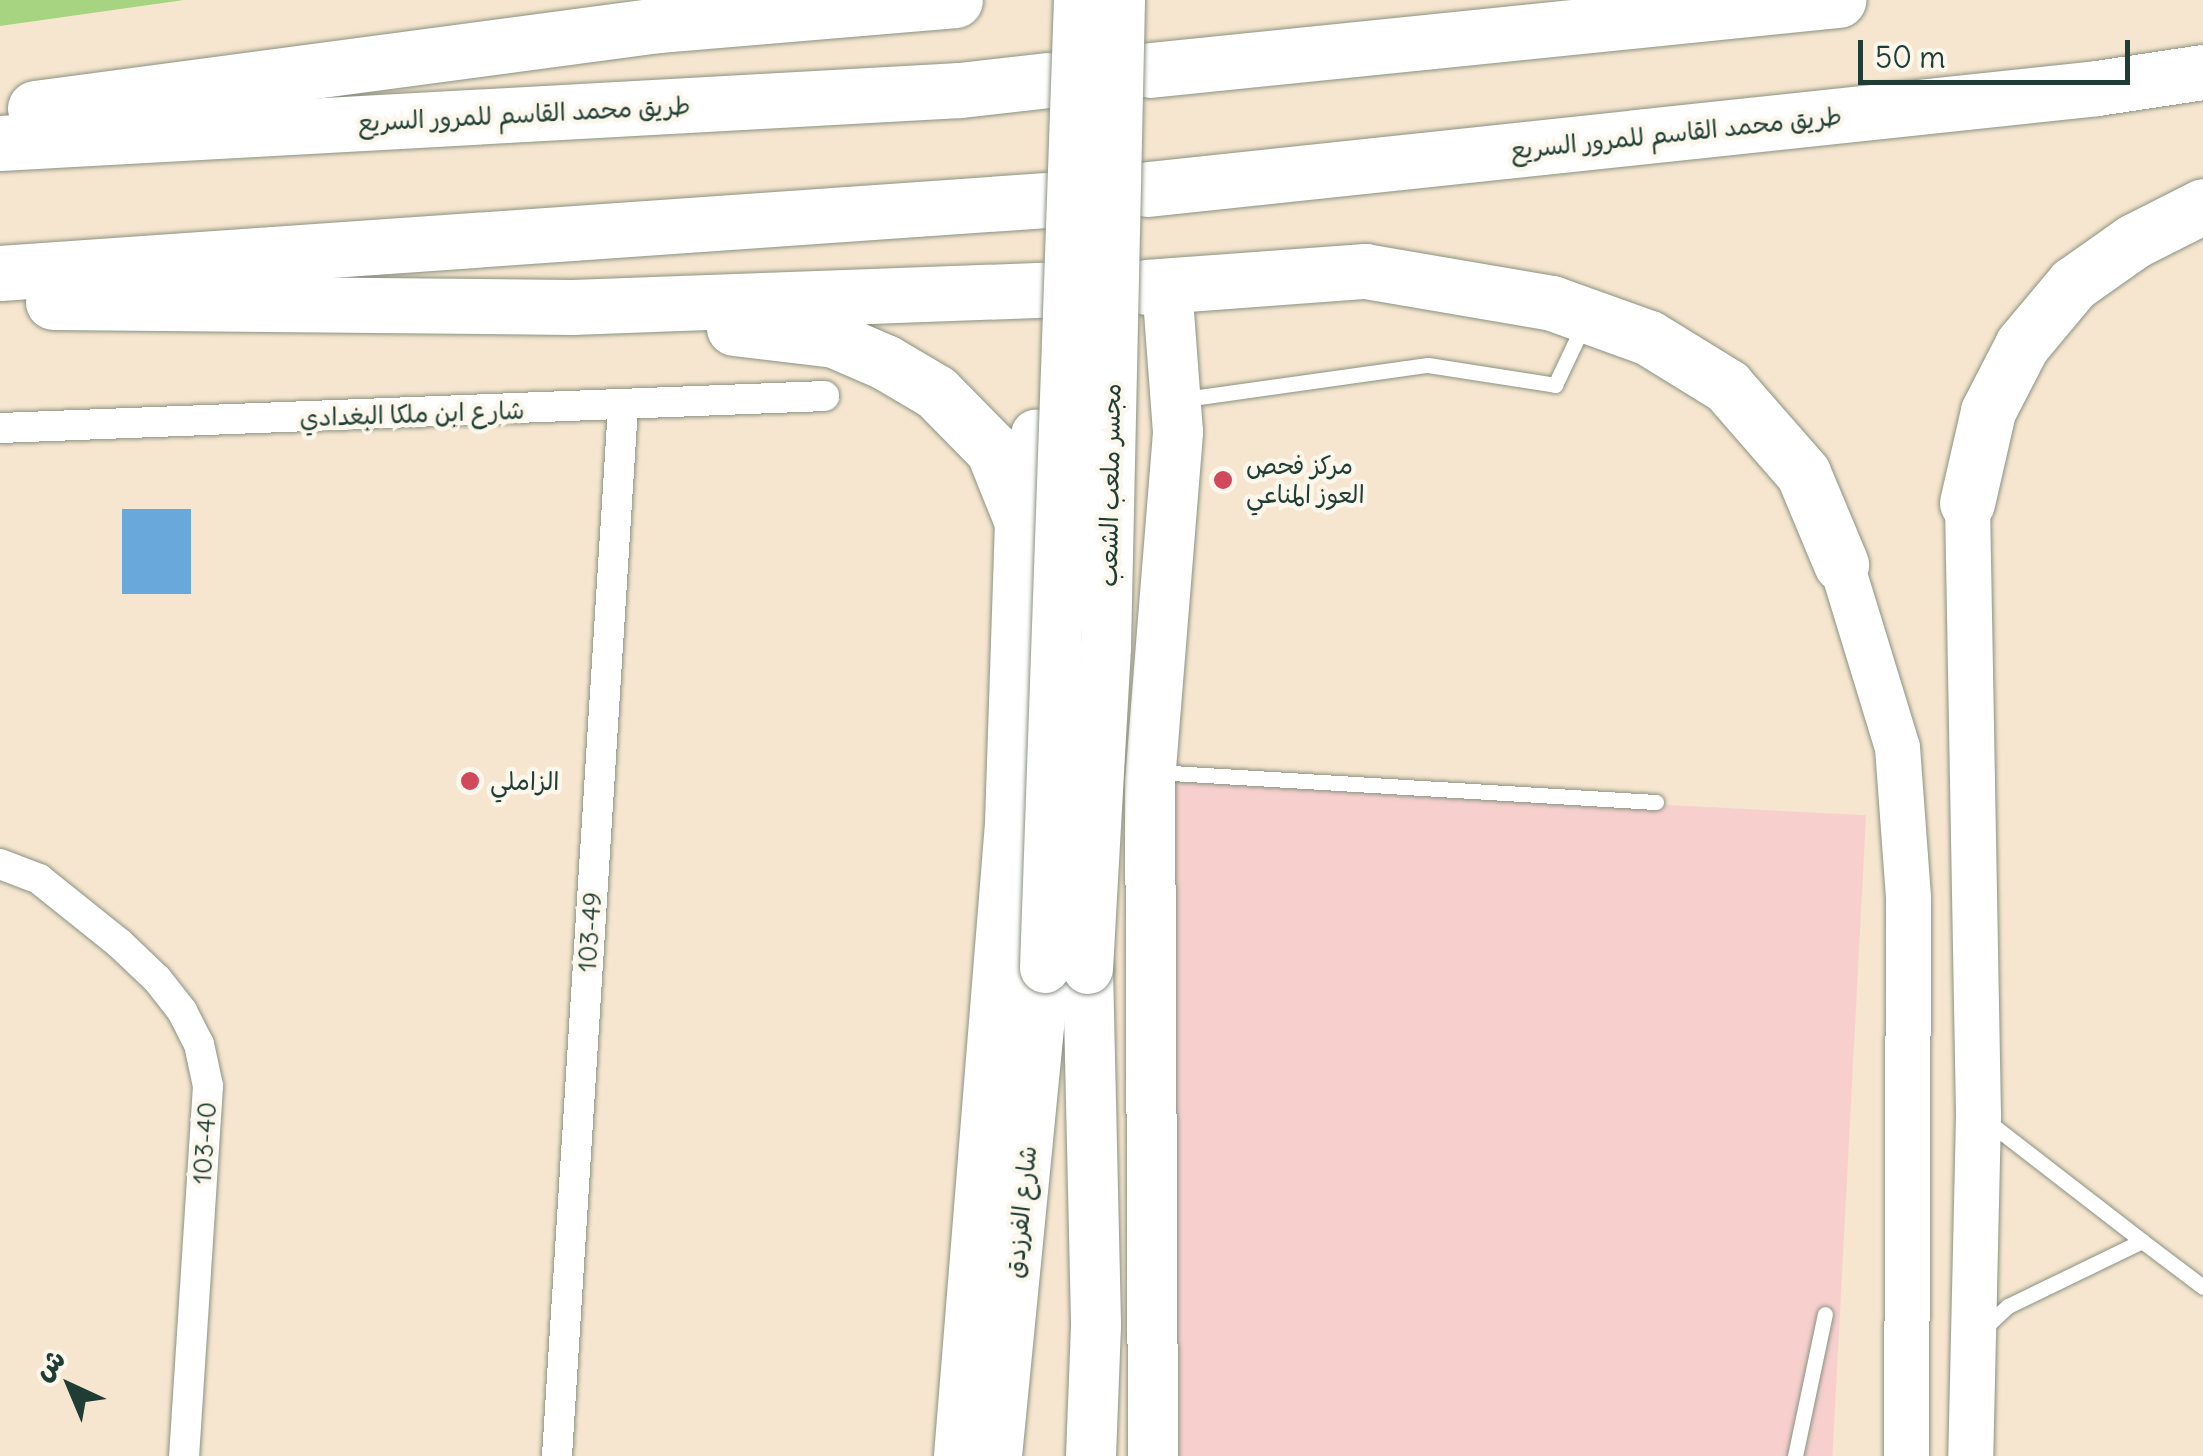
<!DOCTYPE html>
<meta charset="utf-8">
<style>
body{margin:0}
#map{position:relative;width:2203px;height:1456px;overflow:hidden;background:#f6e6cf;font-family:Delius,"Playpen Sans Arabic",sans-serif}
div>[style]{position:absolute}
[style*='--x']{left:calc(var(--x)*1px);top:calc(var(--y)*1px);width:calc(var(--w)*1px);rotate:calc(var(--a)*1deg)}
.built>*{inset:0;background:#f7d0ce;transform-origin:0 0}
.green>*{inset:0;background:#a7d481}
.water>*{inset:0;background:#68a8db;transform-origin:0 0}
.roads{filter:drop-shadow(0 0 2px #8a9282) drop-shadow(0 0 2px #8a9282)}
.lane>*{height:15px;margin:-7.5px;padding:0 7.5px;transform-origin:7.5px;border-radius:7.5px;background:#fff}
.street>*{height:30px;margin:-15px;padding:0 15px;transform-origin:15px;border-radius:15px;background:#fff}
.secondary>*{height:45px;margin:-22.5px;padding:0 22.5px;transform-origin:22.5px;border-radius:22.5px;background:#fff}
.primary>*{height:50px;margin:-25px;padding:0 25px;transform-origin:25px;border-radius:25px;background:#fff}
.highway>*{height:55px;margin:-27.5px;padding:0 27.5px;transform-origin:27.5px;border-radius:27.5px;background:#fff}
.bridges{filter:drop-shadow(0 0 2px #8a9282) drop-shadow(0 0 2px #8a9282)}
.primary-bridge>*{height:50px;margin:-25px;padding:0 25px;transform-origin:25px;border-radius:25px;background:#fff}
.dots>*{width:28px;height:28px;translate:-50% -50%;box-sizing:border-box;border:5px solid #fbf7ec;border-radius:50%}
span{translate:-50% -50%;white-space:nowrap;text-align:center;line-height:1.15;-webkit-text-stroke:9px #fbf7ec;paint-order:stroke}
.street-label{font-size:25px;color:#1f3d34}
.poi-label{font-size:25px;color:#1f3d34}
.left{translate:0 -50%;text-align:left}
.north{position:absolute;left:20px;top:1336px;width:100px;height:100px;-webkit-text-stroke:8px #fbf7ec;paint-order:stroke;rotate:316deg;font-size:28px;font-weight:700;line-height:40px;text-align:center;color:#1f3d34}
.north::after{content:'';display:block;margin:auto;width:35px;height:45px;background:#1f3d34;clip-path:polygon(50% 0,100% 100%,50% 72%,0 100%)}
.scale{position:absolute;left:1858px;top:40px;width:272px;height:45px;box-sizing:border-box;border:5px solid #1f3d34;border-top:0;padding-left:12px;font-size:30px;line-height:35px;white-space:nowrap;color:#1f3d34;-webkit-text-stroke:8px #fbf7ec;paint-order:stroke}
</style>
<div id="map">
<div class="built">
<i style="left:1172px;top:779px;width:695px;height:678px;rotate:3deg"></i>
</div>
<div class="green">
<i style="clip-path:polygon(0 0,184px 0,0 26px)"></i>
</div>
<div class="water">
<i style="left:122px;top:509px;width:69px;height:85px"></i>
</div>
<div class="roads">
<div class="lane">
<i style="--x:1185;--y:399;--w:245;--a:-8"></i>
<i style="--x:1428;--y:365;--w:129;--a:8.9"></i>
<i style="--x:1555;--y:385;--w:68;--a:-64.6"></i>
<i style="--x:1155;--y:772;--w:502;--a:3.43"></i>
<i style="--x:1987;--y:1121;--w:196;--a:37.7"></i>
<i style="--x:1981;--y:1331;--w:37;--a:-43"></i>
<i style="--x:2008;--y:1306;--w:149;--a:-25.9"></i>
<i style="--x:2142;--y:1241;--w:76;--a:37"></i>
<i style="--x:1795;--y:1456;--w:145;--a:-78.1"></i>
</div>
<div class="street">
<i style="--x:0;--y:428;--w:825;--a:-2.22"></i>
<i style="--x:0;--y:864;--w:42;--a:21"></i>
<i style="--x:39;--y:879;--w:102;--a:38.7"></i>
<i style="--x:119;--y:943;--w:52;--a:43.5"></i>
<i style="--x:157;--y:979;--w:41;--a:52"></i>
<i style="--x:182;--y:1011;--w:37;--a:63"></i>
<i style="--x:199;--y:1044;--w:43;--a:77.9"></i>
<i style="--x:208;--y:1086;--w:371;--a:93.7"></i>
<i style="--x:557;--y:1456;--w:1051;--a:-86.4"></i>
</div>
<div class="secondary">
<i style="--x:1967;--y:503;--w:612;--a:88.97"></i>
<i style="--x:1978;--y:1115;--w:341;--a:91.3"></i>
<i style="--x:1841;--y:564;--w:191;--a:73"></i>
<i style="--x:1897;--y:747;--w:150;--a:85.8"></i>
<i style="--x:1908;--y:897;--w:559;--a:90.2"></i>
</div>
<div class="primary">
<i style="--x:1088;--y:969;--w:357;--a:88.7"></i>
<i style="--x:1096;--y:1326;--w:130;--a:92.2"></i>
<i style="--x:959;--y:1456;--w:635;--a:-85.39"></i>
<i style="--x:1010;--y:823;--w:306;--a:-88.1"></i>
<i style="--x:1020;--y:517;--w:84;--a:-79"></i>
<i style="--x:997;--y:1456;--w:490;--a:-84.4"></i>
<i style="--x:1153;--y:1456;--w:675;--a:-90.25"></i>
<i style="--x:1150;--y:781;--w:350;--a:-85.4"></i>
<i style="--x:1178;--y:432;--w:146;--a:-94.3"></i>
</div>
<div class="highway">
<i style="--x:1150;--y:70;--w:692;--a:-5.81"></i>
<i style="--x:35;--y:108;--w:629;--a:-7.58"></i>
<i style="--x:659;--y:25;--w:297;--a:-4.8"></i>
<i style="--x:0;--y:143;--w:961;--a:-3.16"></i>
<i style="--x:960;--y:90;--w:89;--a:-6.5"></i>
<i style="--x:1148;--y:189;--w:954;--a:-6.07"></i>
<i style="--x:2097;--y:88;--w:107;--a:-8.6"></i>
<i style="--x:0;--y:273;--w:1049;--a:-3.99"></i>
<i style="--x:1146;--y:287;--w:220;--a:-4.2"></i>
<i style="--x:1365;--y:271;--w:190;--a:9.7"></i>
<i style="--x:1552;--y:303;--w:103;--a:19.8"></i>
<i style="--x:1649;--y:338;--w:92;--a:31.6"></i>
<i style="--x:1727;--y:386;--w:116;--a:48.9"></i>
<i style="--x:1803;--y:473;--w:99;--a:67.3"></i>
<i style="--x:53;--y:302;--w:519;--a:0.55"></i>
<i style="--x:572;--y:307;--w:471;--a:-2.1"></i>
<i style="--x:734;--y:328;--w:101;--a:6.8"></i>
<i style="--x:834;--y:340;--w:56;--a:23.3"></i>
<i style="--x:885;--y:362;--w:59;--a:30.5"></i>
<i style="--x:936;--y:392;--w:81;--a:45.5"></i>
<i style="--x:993;--y:450;--w:72;--a:68.1"></i>
<i style="--x:1967;--y:503;--w:94;--a:-77.1"></i>
<i style="--x:1988;--y:411;--w:74;--a:-62.7"></i>
<i style="--x:2022;--y:345;--w:80;--a:-50.1"></i>
<i style="--x:2073;--y:284;--w:75;--a:-35.2"></i>
<i style="--x:2134;--y:241;--w:77;--a:-26.9"></i>
</div>
</div>
<div class="bridges">
<div class="primary-bridge">
<i style="--x:1045;--y:968;--w:969;--a:-87.99"></i>
<i style="--x:1088;--y:969;--w:322;--a:-86.8"></i>
<i style="--x:1106;--y:648;--w:648;--a:-88.76"></i>
</div>
</div>
<div class="dots">
<i style="left:1223px;top:480px;background:#d1495b"></i>
<i style="left:470px;top:781px;background:#d1495b"></i>
</div>
<div class="street-label">
<span style="left:524px;top:114px;rotate:-3deg">طريق محمد القاسم للمرور السريع</span>
<span style="left:1676px;top:133px;rotate:-6deg">طريق محمد القاسم للمرور السريع</span>
<span style="left:412px;top:414px;rotate:-2deg">شارع ابن ملكا البغدادي</span>
<span style="left:1110px;top:485px;rotate:-89deg">مجسر ملعب الشعب</span>
<span style="left:590px;top:932px;rotate:-86deg">103-49</span>
<span style="left:205px;top:1143px;rotate:-86deg">103-40</span>
<span style="left:1021px;top:1212px;rotate:-84deg">شارع الفرزدق</span>
</div>
<div class="poi-label">
<span class="left" style="left:1246px;top:480px">مركز فحص<br>العوز المناعي</span>
<span class="left" style="left:490px;top:781px">الزاملي</span>
</div>
<div class="north">ش</div>
<div class="scale">50 m</div>
</div>
